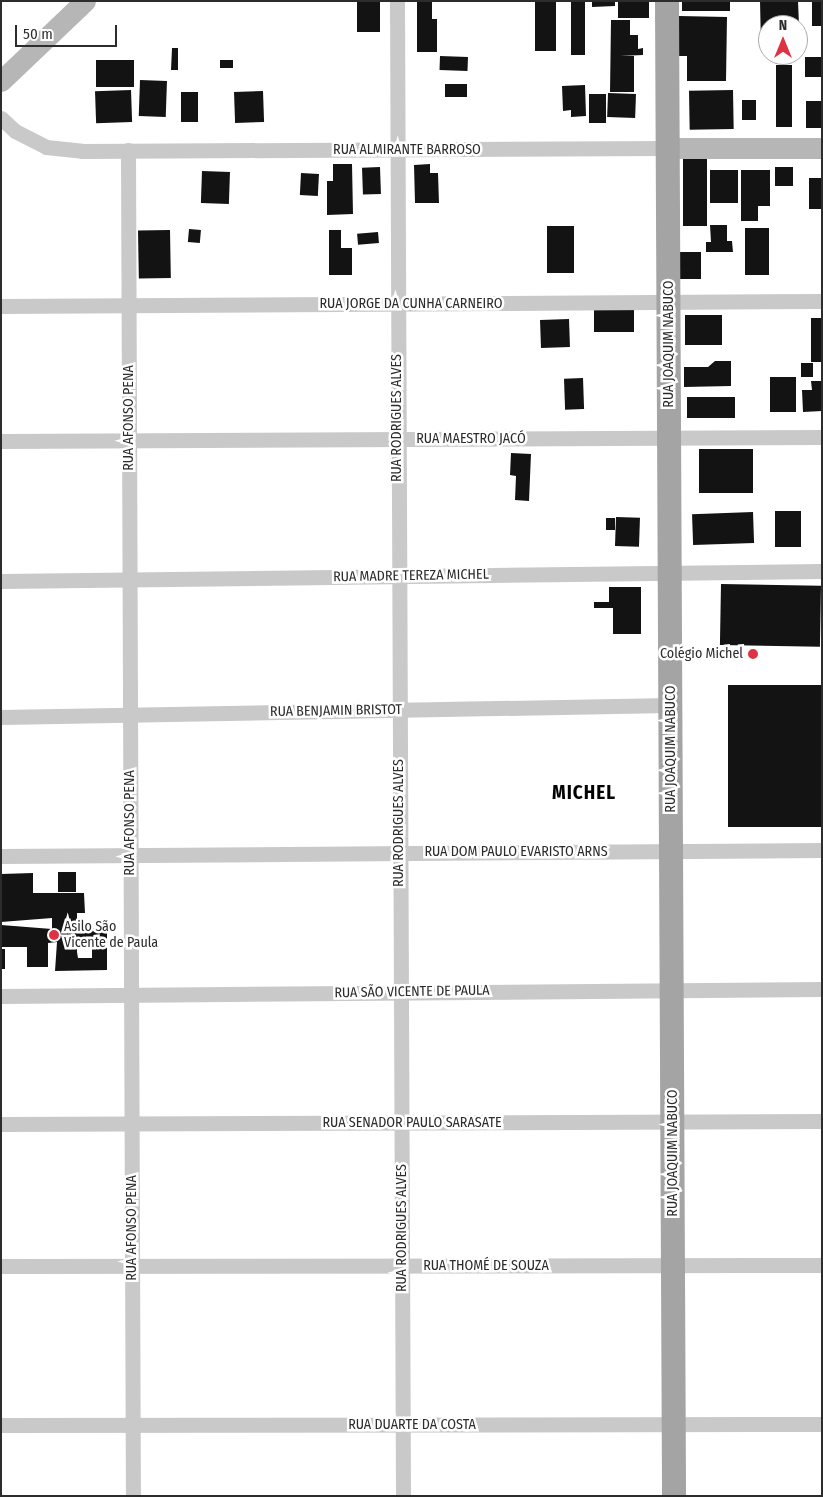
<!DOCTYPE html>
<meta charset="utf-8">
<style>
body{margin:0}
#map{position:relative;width:823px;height:1497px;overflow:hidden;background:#fff;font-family:"Fira Sans Condensed",sans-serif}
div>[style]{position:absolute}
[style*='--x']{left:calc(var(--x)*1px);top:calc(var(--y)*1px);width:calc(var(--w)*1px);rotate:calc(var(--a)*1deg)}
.building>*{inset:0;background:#131313;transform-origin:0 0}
.street>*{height:15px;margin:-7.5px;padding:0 7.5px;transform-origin:7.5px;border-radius:7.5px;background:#c9c9c9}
.secondary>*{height:21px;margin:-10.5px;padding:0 10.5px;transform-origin:10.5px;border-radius:10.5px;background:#b6b6b6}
.primary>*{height:24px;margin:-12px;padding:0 12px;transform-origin:12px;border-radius:12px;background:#a4a4a4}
.dots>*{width:14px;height:14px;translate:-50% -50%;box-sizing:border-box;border:2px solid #fff;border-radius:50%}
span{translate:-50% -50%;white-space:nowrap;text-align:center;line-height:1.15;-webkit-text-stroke:5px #fff;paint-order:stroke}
.street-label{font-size:14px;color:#2c2c2c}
.poi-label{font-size:14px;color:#2c2c2c}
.right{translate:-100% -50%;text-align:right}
.left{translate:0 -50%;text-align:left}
.district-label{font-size:19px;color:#000;font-weight:700;letter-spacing:1px}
.frame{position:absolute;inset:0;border:2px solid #2c2c2c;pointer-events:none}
.north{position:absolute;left:758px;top:15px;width:50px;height:50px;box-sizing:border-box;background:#fff;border:1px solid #ababab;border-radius:50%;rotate:0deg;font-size:14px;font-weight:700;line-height:20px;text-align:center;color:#2c2c2c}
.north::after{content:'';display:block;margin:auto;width:18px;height:22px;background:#d34;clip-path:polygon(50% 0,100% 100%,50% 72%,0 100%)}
.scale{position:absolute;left:15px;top:25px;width:102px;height:22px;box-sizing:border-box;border:2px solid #2c2c2c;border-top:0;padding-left:6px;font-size:15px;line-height:18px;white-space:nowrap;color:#2c2c2c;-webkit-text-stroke:4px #fff;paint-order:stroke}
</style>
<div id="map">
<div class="building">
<i style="left:357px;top:1px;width:23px;height:31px"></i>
<i style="clip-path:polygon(417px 1px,432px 1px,432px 19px,437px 19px,437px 52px,417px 52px)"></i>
<i style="left:535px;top:1px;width:21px;height:50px"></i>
<i style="left:571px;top:1px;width:14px;height:54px"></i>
<i style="clip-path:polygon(592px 1px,615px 1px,615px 6px,592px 7px)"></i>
<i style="left:618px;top:1px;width:31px;height:17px"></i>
<i style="left:682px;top:1px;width:48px;height:10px"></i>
<i style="clip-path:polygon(760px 1px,798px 1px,799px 25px,768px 25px,768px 46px,761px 46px)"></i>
<i style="left:812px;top:1px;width:10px;height:25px"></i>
<i style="clip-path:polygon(679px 16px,727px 17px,726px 81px,687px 81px,687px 56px,679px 56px)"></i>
<i style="clip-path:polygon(611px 20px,630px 20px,630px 35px,638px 35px,638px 49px,643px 48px,643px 55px,620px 56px,634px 56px,634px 92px,610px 92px)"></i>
<i style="clip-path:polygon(172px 48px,178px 48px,178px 70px,171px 70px)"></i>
<i style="left:440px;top:56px;width:28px;height:14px;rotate:2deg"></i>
<i style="left:822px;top:57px;width:20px;height:17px;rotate:90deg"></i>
<i style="left:96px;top:60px;width:38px;height:27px"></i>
<i style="left:233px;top:60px;width:8px;height:13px;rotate:90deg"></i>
<i style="left:776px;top:65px;width:16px;height:62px"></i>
<i style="left:140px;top:80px;width:27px;height:36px;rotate:2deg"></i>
<i style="left:445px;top:84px;width:22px;height:13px"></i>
<i style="clip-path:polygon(585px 85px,586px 116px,571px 117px,571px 110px,563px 111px,562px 86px)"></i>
<i style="left:131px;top:90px;width:32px;height:36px;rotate:88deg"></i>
<i style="left:733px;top:90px;width:39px;height:44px;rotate:89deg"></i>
<i style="left:263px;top:91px;width:31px;height:29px;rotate:88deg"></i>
<i style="left:181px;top:92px;width:17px;height:30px"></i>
<i style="left:608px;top:93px;width:28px;height:24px;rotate:2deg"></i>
<i style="left:589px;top:94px;width:17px;height:29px"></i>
<i style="left:742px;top:100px;width:14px;height:20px"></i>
<i style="left:806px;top:101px;width:16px;height:27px"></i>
<i style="left:683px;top:159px;width:24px;height:67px"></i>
<i style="clip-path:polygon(333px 164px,352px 164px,353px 214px,327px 215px,327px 181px,333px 181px)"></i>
<i style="clip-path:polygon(430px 164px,430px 173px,438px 173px,439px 203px,415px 203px,414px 165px)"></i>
<i style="left:380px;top:167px;width:27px;height:18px;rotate:88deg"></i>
<i style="left:775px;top:167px;width:18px;height:19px"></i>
<i style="left:710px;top:170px;width:28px;height:33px"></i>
<i style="clip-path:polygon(741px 170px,770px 170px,770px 206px,758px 206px,758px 221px,741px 221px)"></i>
<i style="left:202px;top:171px;width:28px;height:32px;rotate:2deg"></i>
<i style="left:301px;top:173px;width:18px;height:22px;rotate:3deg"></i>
<i style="left:809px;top:178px;width:13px;height:31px"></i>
<i style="clip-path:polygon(710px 225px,727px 225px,727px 241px,732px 241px,733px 252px,706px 252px,706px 242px,711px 242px)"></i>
<i style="left:547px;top:226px;width:27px;height:47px"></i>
<i style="left:745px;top:228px;width:24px;height:47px"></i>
<i style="left:189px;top:229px;width:12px;height:13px;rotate:5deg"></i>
<i style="left:170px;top:230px;width:48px;height:32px;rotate:89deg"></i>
<i style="clip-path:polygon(329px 230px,341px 230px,341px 248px,352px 248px,352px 275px,329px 275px)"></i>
<i style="left:378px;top:232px;width:11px;height:21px;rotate:85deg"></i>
<i style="left:676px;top:252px;width:25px;height:27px"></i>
<i style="left:634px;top:310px;width:22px;height:40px;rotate:90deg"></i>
<i style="left:685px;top:315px;width:37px;height:30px"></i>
<i style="left:811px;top:318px;width:11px;height:44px"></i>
<i style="left:569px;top:319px;width:28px;height:29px;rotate:88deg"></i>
<i style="clip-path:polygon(715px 361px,731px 361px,731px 386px,684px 387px,684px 367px,708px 367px)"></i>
<i style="left:801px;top:363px;width:12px;height:14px"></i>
<i style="left:796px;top:377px;width:35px;height:26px;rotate:90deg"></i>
<i style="left:583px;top:378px;width:31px;height:19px;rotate:88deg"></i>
<i style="clip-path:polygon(811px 381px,822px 381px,822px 411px,803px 412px,802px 390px,812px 390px)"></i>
<i style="left:687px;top:397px;width:48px;height:21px"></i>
<i style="left:699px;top:449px;width:54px;height:44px"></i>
<i style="clip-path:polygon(511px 453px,531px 454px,529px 501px,515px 500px,516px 476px,510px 475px)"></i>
<i style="left:801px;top:511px;width:36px;height:26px;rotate:90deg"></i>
<i style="left:753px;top:512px;width:31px;height:61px;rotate:88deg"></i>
<i style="left:616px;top:517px;width:24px;height:29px;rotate:2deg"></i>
<i style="left:606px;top:518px;width:9px;height:12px"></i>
<i style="left:721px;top:584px;width:100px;height:61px;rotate:1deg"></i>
<i style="clip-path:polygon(609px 587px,641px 587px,641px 634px,613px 634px,613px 608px,594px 608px,594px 602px,609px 602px)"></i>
<i style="left:822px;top:685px;width:142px;height:94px;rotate:90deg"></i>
<i style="left:58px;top:872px;width:18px;height:20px"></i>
<i style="clip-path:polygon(33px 873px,33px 893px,84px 893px,85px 913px,77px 913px,77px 928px,107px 928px,107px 941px,77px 942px,77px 952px,78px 958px,92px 958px,92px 944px,107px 944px,107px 970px,55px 971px,57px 942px,48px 943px,48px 967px,27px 967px,27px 947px,1px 947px,1px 925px,52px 929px,52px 918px,1px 922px,1px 874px)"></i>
<i style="left:1px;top:949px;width:4px;height:20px"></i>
</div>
<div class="street">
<i style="--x:397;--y:1;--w:1495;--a:89.77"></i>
<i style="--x:1;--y:118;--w:19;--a:43"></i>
<i style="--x:15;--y:131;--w:35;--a:27"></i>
<i style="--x:46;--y:147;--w:36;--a:6"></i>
<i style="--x:82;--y:151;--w:586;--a:-0.29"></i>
<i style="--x:128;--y:150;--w:1346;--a:89.79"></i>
<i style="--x:1;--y:306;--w:821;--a:-0.35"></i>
<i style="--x:1;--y:441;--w:821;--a:-0.28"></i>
<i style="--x:1;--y:581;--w:821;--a:-0.7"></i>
<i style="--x:1;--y:717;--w:669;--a:-1.03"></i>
<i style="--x:1;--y:856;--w:821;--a:-0.42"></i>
<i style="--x:1;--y:996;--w:821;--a:-0.49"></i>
<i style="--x:1;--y:1124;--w:821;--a:-0.21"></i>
<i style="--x:1;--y:1266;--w:821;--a:-0.07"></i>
<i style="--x:1;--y:1425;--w:821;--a:-0.07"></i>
</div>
<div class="secondary">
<i style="--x:1;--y:81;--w:116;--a:-43.6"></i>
<i style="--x:668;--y:148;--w:154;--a:0"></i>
</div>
<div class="primary">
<i style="--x:667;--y:1;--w:1495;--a:89.73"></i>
</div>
<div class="dots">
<i style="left:753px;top:654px;background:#d34"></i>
<i style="left:54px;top:935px;background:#d34"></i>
</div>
<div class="street-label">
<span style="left:407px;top:150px">RUA ALMIRANTE BARROSO</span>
<span style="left:411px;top:304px">RUA JORGE DA CUNHA CARNEIRO</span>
<span style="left:669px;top:344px;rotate:-90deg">RUA JOAQUIM NABUCO</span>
<span style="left:129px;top:418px;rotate:-90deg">RUA AFONSO PENA</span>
<span style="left:397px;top:418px;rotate:-90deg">RUA RODRIGUES ALVES</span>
<span style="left:471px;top:439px">RUA MAESTRO JACÓ</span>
<span style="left:411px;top:576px;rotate:-1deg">RUA MADRE TEREZA MICHEL</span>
<span style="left:336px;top:711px;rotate:-1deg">RUA BENJAMIN BRISTOT</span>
<span style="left:671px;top:749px;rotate:-90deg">RUA JOAQUIM NABUCO</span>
<span style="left:130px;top:823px;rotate:-90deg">RUA AFONSO PENA</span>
<span style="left:399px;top:823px;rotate:-90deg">RUA RODRIGUES ALVES</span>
<span style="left:516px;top:852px">RUA DOM PAULO EVARISTO ARNS</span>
<span style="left:412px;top:992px;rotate:-1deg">RUA SÃO VICENTE DE PAULA</span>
<span style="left:412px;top:1123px">RUA SENADOR PAULO SARASATE</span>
<span style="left:673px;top:1153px;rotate:-90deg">RUA JOAQUIM NABUCO</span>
<span style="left:132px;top:1228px;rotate:-90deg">RUA AFONSO PENA</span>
<span style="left:402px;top:1228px;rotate:-90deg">RUA RODRIGUES ALVES</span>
<span style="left:486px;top:1266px">RUA THOMÉ DE SOUZA</span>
<span style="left:412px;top:1425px">RUA DUARTE DA COSTA</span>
</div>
<div class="poi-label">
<span class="right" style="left:743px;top:654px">Colégio Michel</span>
<span class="left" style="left:64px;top:935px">Asilo São<br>Vicente de Paula</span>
</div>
<div class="district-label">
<span style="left:584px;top:793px">MICHEL</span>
</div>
<div class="frame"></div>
<div class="north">N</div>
<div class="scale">50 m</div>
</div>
